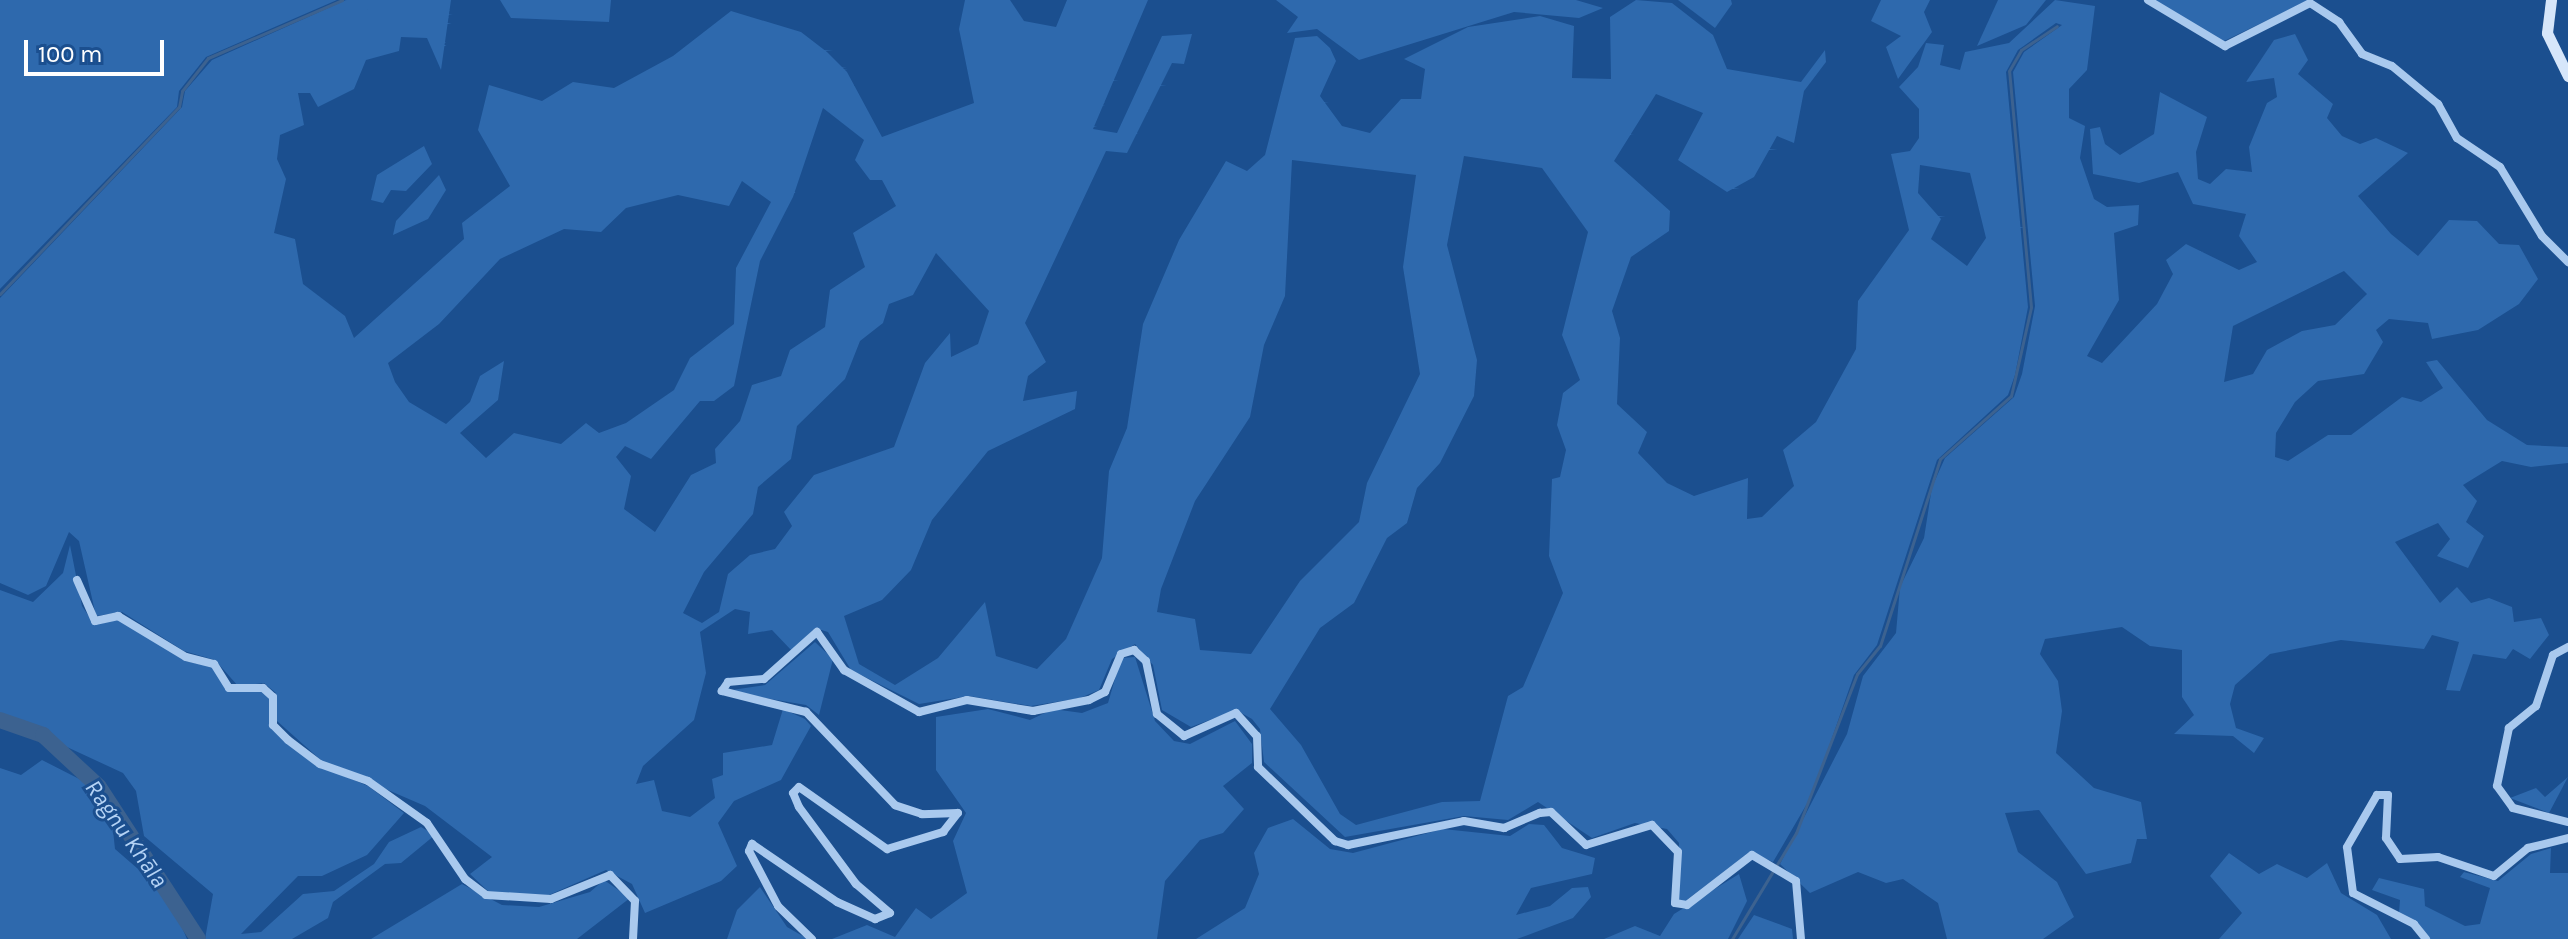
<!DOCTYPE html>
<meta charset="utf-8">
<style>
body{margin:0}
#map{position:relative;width:2568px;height:939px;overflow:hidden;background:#1b4f8f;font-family:Karla,sans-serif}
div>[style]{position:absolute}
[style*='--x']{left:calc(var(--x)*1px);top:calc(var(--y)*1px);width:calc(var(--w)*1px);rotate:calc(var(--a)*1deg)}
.green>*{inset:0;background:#2e69ad}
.stream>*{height:3px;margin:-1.5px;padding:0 1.5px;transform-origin:1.5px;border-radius:1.5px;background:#3c6290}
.river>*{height:16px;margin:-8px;padding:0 8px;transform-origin:8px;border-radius:8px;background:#3c6290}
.street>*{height:8px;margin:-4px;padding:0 4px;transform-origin:4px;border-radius:4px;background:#a9c9ee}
.secondary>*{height:11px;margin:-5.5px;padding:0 5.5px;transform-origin:5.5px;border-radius:5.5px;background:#d6e6fa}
span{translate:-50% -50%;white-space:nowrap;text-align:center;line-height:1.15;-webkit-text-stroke:6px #1b4f8f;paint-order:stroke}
.water-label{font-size:24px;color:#b5d3f5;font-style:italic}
.scale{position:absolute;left:24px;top:40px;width:140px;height:36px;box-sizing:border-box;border:4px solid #fff;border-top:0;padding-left:10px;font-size:24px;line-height:28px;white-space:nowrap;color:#fff;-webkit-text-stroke:6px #1b4f8f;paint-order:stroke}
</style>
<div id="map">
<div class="green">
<i style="clip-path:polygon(0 0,337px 0,206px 57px,179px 91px,177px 107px,0 289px)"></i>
<i style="clip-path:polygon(evenodd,346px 0,451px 0,441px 70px,427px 38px,401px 37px,399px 51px,366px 60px,354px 89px,318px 107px,310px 93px,298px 93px,304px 125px,280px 135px,277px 159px,286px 179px,274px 233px,295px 239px,303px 284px,345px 316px,354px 338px,464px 239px,462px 223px,510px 186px,478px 130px,489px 85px,542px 101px,573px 82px,614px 88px,673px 56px,731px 11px,801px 32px,827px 52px,847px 72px,882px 137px,974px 103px,959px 29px,965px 0,1010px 0,1024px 21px,1056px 27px,1067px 0,1148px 0,1093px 129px,1117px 133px,1162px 36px,1192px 34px,1184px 64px,1172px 63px,1127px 153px,1106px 151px,1025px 323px,1046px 362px,1028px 376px,1023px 401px,1077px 391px,1075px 409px,988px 451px,932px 520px,911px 570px,882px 600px,844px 616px,859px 664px,895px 685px,938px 658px,985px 602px,996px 656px,1037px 669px,1066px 639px,1102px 558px,1109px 471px,1127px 428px,1143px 324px,1179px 240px,1226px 161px,1247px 171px,1265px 155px,1295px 38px,1317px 36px,1330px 48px,1336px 61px,1320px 96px,1342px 126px,1370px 133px,1401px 99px,1421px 99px,1425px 69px,1404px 59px,1468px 27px,1540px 16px,1574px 26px,1572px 78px,1611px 79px,1610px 17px,1636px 0,1672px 3px,1713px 35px,1727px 69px,1801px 82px,1825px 50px,1826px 62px,1804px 91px,1794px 143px,1777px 136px,1754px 177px,1727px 192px,1678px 160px,1703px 113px,1656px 94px,1614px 161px,1670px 211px,1669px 231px,1631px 257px,1612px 311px,1620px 338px,1617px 404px,1647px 432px,1638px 453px,1667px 483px,1694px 496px,1748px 478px,1747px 519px,1762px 517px,1794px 486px,1783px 450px,1816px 422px,1856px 349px,1858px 301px,1909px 230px,1891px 154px,1910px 151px,1919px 138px,1919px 109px,1899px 87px,1918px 67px,1926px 43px,1944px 45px,1940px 65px,1960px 70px,1965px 52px,2009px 43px,2055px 0,2095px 6px,2087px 70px,2069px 89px,2069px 118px,2085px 126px,2080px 158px,2094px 199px,2107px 207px,2139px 205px,2138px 225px,2114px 233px,2119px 300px,2087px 356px,2102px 363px,2157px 304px,2173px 274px,2166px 260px,2186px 244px,2239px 270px,2257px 262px,2239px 236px,2246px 214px,2193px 204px,2178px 172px,2139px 183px,2093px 174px,2090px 129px,2100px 127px,2105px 144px,2120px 155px,2154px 134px,2160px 92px,2207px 117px,2196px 152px,2198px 179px,2210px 184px,2226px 169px,2252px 172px,2249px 147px,2267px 103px,2277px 97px,2274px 78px,2246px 82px,2274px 40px,2295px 34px,2308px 60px,2298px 74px,2333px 104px,2327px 118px,2342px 136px,2360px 144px,2376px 138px,2408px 153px,2358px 196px,2391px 234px,2418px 256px,2449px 220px,2477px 221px,2499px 244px,2519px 245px,2538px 279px,2519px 304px,2478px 330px,2432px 339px,2428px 323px,2389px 319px,2376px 330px,2383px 342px,2364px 374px,2318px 381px,2295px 402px,2276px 433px,2275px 457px,2288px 461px,2328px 435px,2351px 435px,2402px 397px,2421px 402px,2443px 388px,2426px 362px,2437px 360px,2487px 420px,2527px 445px,2568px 447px,2568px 463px,2531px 467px,2502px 461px,2463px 485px,2477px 501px,2466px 522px,2484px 536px,2468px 568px,2437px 556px,2450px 539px,2438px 523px,2395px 542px,2440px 603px,2457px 587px,2471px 603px,2489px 598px,2512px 607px,2514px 622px,2541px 618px,2549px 635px,2530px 659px,2513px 649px,2506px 659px,2473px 654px,2460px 691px,2446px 690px,2459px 642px,2432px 635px,2424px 649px,2341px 640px,2270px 654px,2235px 685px,2230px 704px,2236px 728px,2264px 738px,2254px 753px,2233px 736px,2174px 734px,2194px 715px,2182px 697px,2182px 650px,2150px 646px,2122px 627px,2045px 639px,2040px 654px,2058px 681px,2062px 711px,2056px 753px,2094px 788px,2141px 802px,2147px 839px,2137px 839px,2131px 863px,2086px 874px,2039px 810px,2005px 813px,2018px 852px,2057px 882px,2074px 917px,2043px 939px,1947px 939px,1938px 903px,1903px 879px,1886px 883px,1858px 872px,1810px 893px,1780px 864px,1847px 734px,1863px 676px,1896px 633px,1900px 587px,1924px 538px,1932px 487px,1945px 458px,2014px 397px,2022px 374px,2035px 306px,2013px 72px,2024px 52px,2062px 25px,2056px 23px,2018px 50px,2006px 72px,2028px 307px,2015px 375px,2008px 395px,1937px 460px,1877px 645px,1854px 675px,1812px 795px,1773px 862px,1750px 852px,1684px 902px,1677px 899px,1679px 843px,1667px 829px,1635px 823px,1592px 838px,1538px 802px,1508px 820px,1464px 816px,1345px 837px,1264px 762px,1260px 729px,1252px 719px,1236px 710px,1191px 727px,1162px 710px,1153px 665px,1135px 644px,1112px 659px,1099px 690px,1080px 698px,1031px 706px,969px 696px,919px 704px,851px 670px,828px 632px,815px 628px,792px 651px,772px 630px,748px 634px,750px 612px,735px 609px,700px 632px,706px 673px,694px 720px,643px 766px,636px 784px,654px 780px,662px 811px,690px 817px,715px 798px,712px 779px,723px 775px,723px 753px,772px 745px,783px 709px,805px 719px,811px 726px,781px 780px,734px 801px,718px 823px,737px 866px,721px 881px,645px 913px,632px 884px,606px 870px,549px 895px,490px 893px,470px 874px,492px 857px,425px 806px,323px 762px,277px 721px,276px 693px,264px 683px,238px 686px,215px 660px,184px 651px,122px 612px,96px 616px,79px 541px,69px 532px,46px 586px,28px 595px,0 583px,0 298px,182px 107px,185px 91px,212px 60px,346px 0,823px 108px,864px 140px,855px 160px,870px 180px,882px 180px,896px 206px,853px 233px,865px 267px,830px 290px,825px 327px,790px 350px,781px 376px,752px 385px,740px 421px,715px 449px,716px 463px,691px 475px,655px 532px,624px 509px,631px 476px,616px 457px,625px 446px,651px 459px,700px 401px,714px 401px,734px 386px,760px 261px,793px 197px,823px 108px,346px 0,1464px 156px,1542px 168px,1588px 232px,1562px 335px,1580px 380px,1563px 393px,1557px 425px,1566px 450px,1560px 477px,1552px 479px,1549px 556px,1563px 593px,1523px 687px,1508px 696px,1480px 801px,1442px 802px,1356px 825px,1340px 814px,1301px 745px,1270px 709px,1320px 628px,1354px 603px,1387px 538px,1407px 523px,1417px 488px,1440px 463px,1474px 396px,1477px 360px,1447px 245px,1464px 156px,346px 0,1292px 160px,1416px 175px,1403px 267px,1420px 374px,1367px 483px,1359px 522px,1300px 581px,1251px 654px,1200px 650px,1195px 619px,1157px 612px,1161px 589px,1195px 501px,1250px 417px,1264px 345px,1285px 296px,1292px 160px,346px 0,1920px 165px,1970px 173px,1986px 238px,1967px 266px,1931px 239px,1941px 219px,1918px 193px,1920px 165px,346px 0,742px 181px,771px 202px,736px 268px,734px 324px,690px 358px,674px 390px,626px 423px,599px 433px,586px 423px,561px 444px,514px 433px,486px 458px,460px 433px,498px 400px,504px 361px,480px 376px,470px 402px,446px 424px,409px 402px,395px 382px,388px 363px,439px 324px,500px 259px,564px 229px,601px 232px,626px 208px,678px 195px,729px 206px,742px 181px,346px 0,936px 253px,989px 311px,978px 344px,951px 357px,950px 333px,925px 363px,894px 447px,814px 475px,784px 512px,792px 526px,775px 549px,750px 555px,728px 574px,719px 612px,702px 623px,683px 613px,704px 572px,753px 514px,758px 487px,791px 459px,797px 426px,845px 379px,860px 341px,883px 323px,889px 304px,913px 295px,936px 253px,346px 0,2344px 271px,2367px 294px,2335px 325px,2302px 331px,2267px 350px,2253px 374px,2224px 382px,2233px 326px,2344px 271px)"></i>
<i style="clip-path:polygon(500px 0,611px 0,609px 22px,511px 18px)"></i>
<i style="clip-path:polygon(1276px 0,1576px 0,1603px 8px,1579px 18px,1514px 12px,1359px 60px,1317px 29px,1287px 33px,1298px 17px)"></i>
<i style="clip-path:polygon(1678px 0,1731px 0,1732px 4px,1715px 28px)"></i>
<i style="clip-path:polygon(1881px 0,1930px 0,1924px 12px,1932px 32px,1898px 79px,1886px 47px,1901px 36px,1871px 21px)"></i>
<i style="clip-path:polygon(1998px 0,2046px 0,2026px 25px,1977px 46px)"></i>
<i style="clip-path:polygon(2152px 0,2309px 0,2222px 42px)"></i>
<i style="clip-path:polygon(424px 146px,432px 164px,406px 191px,391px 190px,383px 203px,371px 200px,377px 175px)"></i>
<i style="clip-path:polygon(439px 175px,446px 190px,428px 219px,393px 235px,396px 221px)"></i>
<i style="clip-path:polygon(70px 545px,82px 606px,94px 624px,118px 620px,154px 638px,185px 661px,213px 667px,226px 689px,263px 690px,271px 700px,271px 726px,320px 766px,368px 786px,404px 813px,367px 855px,322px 876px,298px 876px,241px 934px,261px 932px,303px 894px,334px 891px,374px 864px,389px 842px,421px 827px,435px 835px,401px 863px,385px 864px,333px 902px,328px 918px,292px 939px,205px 939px,213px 894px,144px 836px,136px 791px,123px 773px,0 716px,0 590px,33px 602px,63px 573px)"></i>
<i style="clip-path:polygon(815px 642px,833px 659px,819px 715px,806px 705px,725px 691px,765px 685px)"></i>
<i style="clip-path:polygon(1135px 657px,1155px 721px,1174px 741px,1190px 744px,1235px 721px,1252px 744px,1252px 763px,1223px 786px,1244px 809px,1223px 833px,1200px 840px,1165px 881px,1157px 939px,832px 939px,867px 925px,895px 937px,916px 908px,931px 919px,967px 893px,953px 841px,966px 813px,936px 770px,936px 717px,988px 709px,1030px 720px,1053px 709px,1082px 713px,1108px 703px,1121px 658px)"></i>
<i style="clip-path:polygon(42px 760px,95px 787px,111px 811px,115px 849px,168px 895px,187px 939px,0 939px,0 768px,21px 775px)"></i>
<i style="clip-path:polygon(2568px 777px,2549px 813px,2510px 798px,2536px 788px,2545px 797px)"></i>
<i style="clip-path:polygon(1293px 819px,1330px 849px,1353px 853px,1443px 829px,1510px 836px,1529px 824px,1544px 825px,1562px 848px,1595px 858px,1592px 874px,1531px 888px,1516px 915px,1550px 906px,1572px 888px,1588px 887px,1591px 897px,1573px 918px,1517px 939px,1196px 939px,1245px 908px,1259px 874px,1254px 853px,1268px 828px)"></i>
<i style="clip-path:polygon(2551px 848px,2550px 873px,2568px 873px,2568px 939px,2429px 939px,2399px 913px,2400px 900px,2372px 890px,2379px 878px,2424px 889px,2425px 906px,2465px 926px,2480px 924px,2490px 888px,2460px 877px,2464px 872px,2498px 881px,2531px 854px)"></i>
<i style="clip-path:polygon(2229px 853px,2259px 874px,2277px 864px,2307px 878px,2327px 863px,2341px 893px,2377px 915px,2391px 939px,2219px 939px,2242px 913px,2210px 876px)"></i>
<i style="clip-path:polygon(1739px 874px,1747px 901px,1728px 939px,1604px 939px,1635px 926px,1660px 936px,1674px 914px)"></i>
<i style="clip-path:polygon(604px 880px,630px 898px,577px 939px,371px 939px,462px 884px,502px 905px,539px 907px,590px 892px)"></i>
<i style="clip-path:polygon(760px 887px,787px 927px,808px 939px,727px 939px,737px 910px)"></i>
<i style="clip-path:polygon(1754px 915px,1792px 929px,1793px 939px,1738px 939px)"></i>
</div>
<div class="stream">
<i style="--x:0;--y:294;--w:259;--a:-46.3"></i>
<i style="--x:179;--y:107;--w:16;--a:-79"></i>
<i style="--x:182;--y:91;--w:42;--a:-51.8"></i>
<i style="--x:208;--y:58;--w:146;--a:-23.4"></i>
<i style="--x:1732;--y:939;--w:124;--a:-58.9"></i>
<i style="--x:1796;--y:833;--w:170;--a:-69"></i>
<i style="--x:1857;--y:674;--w:36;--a:-51"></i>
<i style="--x:1880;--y:646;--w:196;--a:-72.2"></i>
<i style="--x:1940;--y:459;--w:95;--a:-41.6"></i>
<i style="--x:2011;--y:396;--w:91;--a:-77.3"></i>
<i style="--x:2031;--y:307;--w:237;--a:-95.3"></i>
<i style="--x:2009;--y:71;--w:24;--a:-60"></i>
<i style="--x:2021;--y:50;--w:43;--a:-33.7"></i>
</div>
<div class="river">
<i style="--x:0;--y:720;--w:46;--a:19.2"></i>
<i style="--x:43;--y:735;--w:76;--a:42.9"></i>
<i style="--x:99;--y:787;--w:181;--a:56.9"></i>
</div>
<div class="street">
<i style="--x:2148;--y:0;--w:90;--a:30.9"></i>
<i style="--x:2225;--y:46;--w:95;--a:-26.8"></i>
<i style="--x:2310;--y:3;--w:35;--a:33"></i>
<i style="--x:2339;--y:22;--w:39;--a:54"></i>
<i style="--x:2362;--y:54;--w:32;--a:22"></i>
<i style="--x:2392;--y:66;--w:60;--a:39.6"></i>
<i style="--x:2438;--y:104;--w:39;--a:61"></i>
<i style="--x:2457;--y:138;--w:52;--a:34"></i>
<i style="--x:2500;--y:167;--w:81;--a:58.7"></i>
<i style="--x:2542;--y:236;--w:37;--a:45"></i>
<i style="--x:77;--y:580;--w:45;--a:66.3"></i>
<i style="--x:95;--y:621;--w:24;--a:-12"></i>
<i style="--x:118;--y:616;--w:79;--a:31.1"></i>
<i style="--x:186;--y:657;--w:29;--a:14"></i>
<i style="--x:214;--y:664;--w:28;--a:58"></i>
<i style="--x:229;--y:688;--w:34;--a:0"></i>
<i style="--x:263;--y:688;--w:13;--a:42"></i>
<i style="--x:273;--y:697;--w:28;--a:90"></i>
<i style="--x:273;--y:725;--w:21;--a:45"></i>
<i style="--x:288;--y:740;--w:40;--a:37"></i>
<i style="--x:320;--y:764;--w:51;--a:19.5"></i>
<i style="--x:368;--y:781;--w:72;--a:35.4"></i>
<i style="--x:427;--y:823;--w:68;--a:55.8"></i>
<i style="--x:465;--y:879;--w:26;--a:37"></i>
<i style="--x:486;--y:895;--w:65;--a:3.5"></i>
<i style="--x:551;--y:899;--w:64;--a:-22.1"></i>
<i style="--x:610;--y:875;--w:36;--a:46"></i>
<i style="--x:635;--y:901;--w:38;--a:93"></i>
<i style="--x:2568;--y:647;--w:17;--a:152"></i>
<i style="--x:2553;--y:655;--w:54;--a:108.4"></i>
<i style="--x:2536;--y:706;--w:35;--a:141"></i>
<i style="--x:2509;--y:728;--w:59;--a:101.7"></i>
<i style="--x:2497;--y:786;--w:27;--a:54"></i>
<i style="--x:2513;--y:808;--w:57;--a:14.3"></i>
<i style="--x:812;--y:939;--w:47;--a:-135.9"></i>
<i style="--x:778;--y:906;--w:62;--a:-117.8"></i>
<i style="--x:749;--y:851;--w:8;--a:-67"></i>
<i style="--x:752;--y:844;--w:103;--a:34.3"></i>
<i style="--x:837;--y:902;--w:42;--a:24.1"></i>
<i style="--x:875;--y:919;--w:16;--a:-22"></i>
<i style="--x:890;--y:913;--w:45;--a:-139.5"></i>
<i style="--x:856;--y:884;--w:96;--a:-126.5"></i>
<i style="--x:799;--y:807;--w:15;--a:-113"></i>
<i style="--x:793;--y:793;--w:8;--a:-45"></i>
<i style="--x:799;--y:787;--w:108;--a:35.2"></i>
<i style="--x:887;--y:849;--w:59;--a:-16.9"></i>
<i style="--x:943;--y:832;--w:24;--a:-52"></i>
<i style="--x:958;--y:813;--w:36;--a:178"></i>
<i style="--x:922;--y:814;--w:28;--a:-162"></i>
<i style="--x:895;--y:805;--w:129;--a:-133.7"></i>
<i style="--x:806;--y:712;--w:87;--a:-166"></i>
<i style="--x:722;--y:691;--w:11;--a:-56"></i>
<i style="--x:728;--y:682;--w:36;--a:-5"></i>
<i style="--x:764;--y:679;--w:71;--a:-41.6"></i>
<i style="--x:817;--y:632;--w:47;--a:54.6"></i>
<i style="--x:844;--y:670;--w:86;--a:29.2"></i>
<i style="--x:919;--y:712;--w:49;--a:-14"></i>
<i style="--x:967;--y:700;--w:67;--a:9.5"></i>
<i style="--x:1033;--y:711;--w:57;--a:-11.1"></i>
<i style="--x:1089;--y:700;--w:18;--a:-27"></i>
<i style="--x:1105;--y:692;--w:41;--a:-67.2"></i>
<i style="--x:1121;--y:654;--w:14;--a:-17"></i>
<i style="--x:1134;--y:650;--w:16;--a:43"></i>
<i style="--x:1146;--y:661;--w:54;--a:78.3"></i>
<i style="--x:1157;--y:714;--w:35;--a:39"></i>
<i style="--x:1184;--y:736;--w:57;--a:-23.9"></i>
<i style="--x:1236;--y:713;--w:31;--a:48"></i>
<i style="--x:1257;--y:736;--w:31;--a:88"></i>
<i style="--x:1258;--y:767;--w:107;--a:43.9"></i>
<i style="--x:1335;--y:841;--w:14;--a:17"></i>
<i style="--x:1348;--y:845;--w:118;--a:-11.7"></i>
<i style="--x:1464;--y:821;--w:41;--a:9.9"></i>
<i style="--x:1504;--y:828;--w:39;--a:-23"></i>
<i style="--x:1540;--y:813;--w:11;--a:-5"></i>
<i style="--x:1551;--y:812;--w:48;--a:43.3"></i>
<i style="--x:1586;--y:845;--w:69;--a:-16.9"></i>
<i style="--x:1652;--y:825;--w:37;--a:46"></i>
<i style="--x:1678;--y:852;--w:51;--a:93.4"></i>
<i style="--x:1675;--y:903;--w:12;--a:9"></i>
<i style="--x:1687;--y:905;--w:82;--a:-37.6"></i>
<i style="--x:1752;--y:855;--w:51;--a:30.6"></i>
<i style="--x:1796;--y:881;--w:58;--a:85.1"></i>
<i style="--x:2426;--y:939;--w:19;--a:-129"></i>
<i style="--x:2414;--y:924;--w:68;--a:-153.1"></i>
<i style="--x:2353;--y:893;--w:46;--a:-97.4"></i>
<i style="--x:2347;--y:847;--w:60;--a:-60"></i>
<i style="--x:2377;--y:795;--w:11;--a:0"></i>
<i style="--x:2388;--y:795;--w:43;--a:92.7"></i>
<i style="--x:2386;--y:838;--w:25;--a:56"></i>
<i style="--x:2400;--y:859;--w:38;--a:-3"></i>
<i style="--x:2438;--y:857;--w:59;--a:18.7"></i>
<i style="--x:2494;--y:876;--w:44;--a:-39.5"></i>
<i style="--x:2528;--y:848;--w:41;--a:-14"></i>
</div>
<div class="secondary">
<i style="--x:2551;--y:0;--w:33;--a:97"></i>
<i style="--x:2547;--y:33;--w:48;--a:64"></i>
</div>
<div class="water-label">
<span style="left:126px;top:834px;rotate:55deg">Ragnu Khāla</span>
</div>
<div class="scale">100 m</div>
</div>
